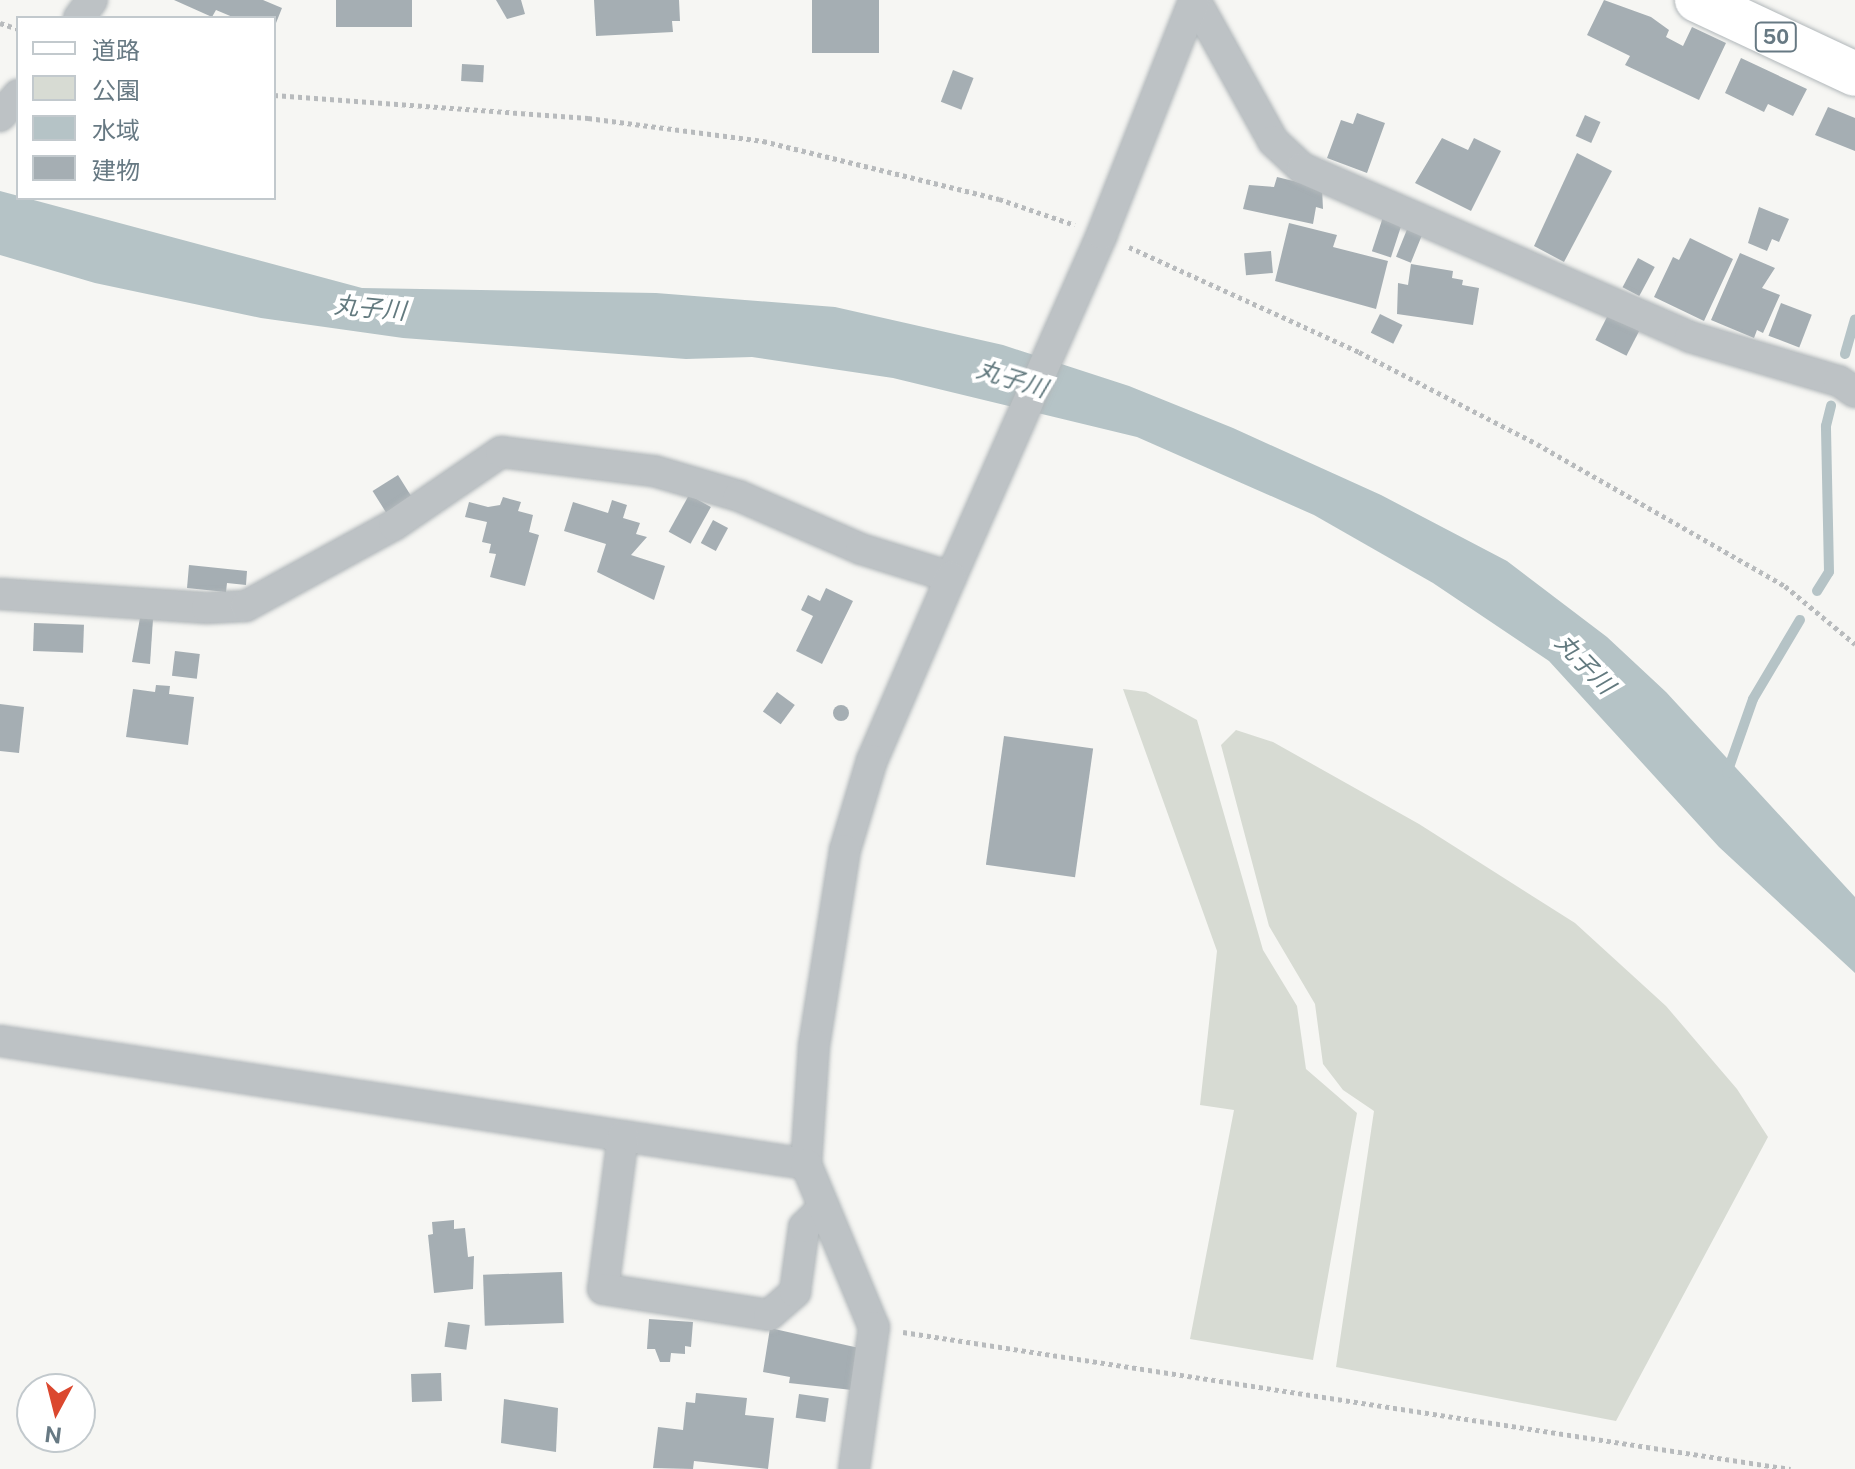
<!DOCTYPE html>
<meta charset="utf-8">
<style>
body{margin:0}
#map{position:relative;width:1855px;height:1469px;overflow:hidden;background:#f6f6f3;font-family:"Public Sans","Noto Sans JP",sans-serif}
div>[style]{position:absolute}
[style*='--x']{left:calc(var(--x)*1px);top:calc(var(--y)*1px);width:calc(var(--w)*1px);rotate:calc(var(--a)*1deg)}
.green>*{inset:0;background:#d7dbd3}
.water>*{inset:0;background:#b5c3c6}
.stream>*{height:10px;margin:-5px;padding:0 5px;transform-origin:5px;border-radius:5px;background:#b5c3c6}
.building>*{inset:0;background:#a5aeb3;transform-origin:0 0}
.round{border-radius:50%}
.path>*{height:5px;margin-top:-2.5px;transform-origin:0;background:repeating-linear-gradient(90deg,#b8bbbd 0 4px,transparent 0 8px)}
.roads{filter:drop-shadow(0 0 2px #b1b7ba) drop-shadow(0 0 2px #b1b7ba)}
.street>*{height:30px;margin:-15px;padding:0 15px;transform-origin:15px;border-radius:15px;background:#bdc2c5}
.primary>*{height:44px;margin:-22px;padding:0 22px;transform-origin:22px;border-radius:22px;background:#fff}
span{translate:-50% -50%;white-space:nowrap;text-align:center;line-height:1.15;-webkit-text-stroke:8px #fff;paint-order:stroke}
.shield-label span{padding:2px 6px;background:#fff;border:2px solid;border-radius:6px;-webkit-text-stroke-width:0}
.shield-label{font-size:20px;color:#677983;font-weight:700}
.water-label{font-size:24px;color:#637a7f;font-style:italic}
.legend{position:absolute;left:16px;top:16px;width:260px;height:184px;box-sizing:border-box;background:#fff;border:2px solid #c2c9cd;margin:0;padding:10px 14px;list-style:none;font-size:24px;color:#677983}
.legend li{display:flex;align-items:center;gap:16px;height:40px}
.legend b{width:40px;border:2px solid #c2c9cd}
.north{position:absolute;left:16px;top:1373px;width:80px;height:80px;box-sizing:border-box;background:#fff;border:2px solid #c2c9cd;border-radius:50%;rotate:187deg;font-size:22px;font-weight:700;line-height:32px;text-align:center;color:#677983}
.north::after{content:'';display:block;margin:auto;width:28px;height:36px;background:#db482f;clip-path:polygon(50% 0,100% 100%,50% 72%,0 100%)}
</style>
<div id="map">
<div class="green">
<i style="clip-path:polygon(1123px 689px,1146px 692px,1197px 720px,1263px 950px,1297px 1006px,1306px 1069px,1357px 1113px,1313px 1360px,1190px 1339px,1234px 1110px,1200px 1105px,1217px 951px)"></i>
<i style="clip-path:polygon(1236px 730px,1273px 742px,1419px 824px,1575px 923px,1666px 1006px,1737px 1089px,1768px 1137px,1616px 1421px,1336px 1367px,1374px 1111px,1343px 1090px,1323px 1064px,1315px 1004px,1269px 926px,1221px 745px)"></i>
</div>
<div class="water">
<i style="clip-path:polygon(0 191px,362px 288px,656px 293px,835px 307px,1003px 345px,1129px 386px,1233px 428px,1381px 495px,1507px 561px,1607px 637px,1666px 692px,1855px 897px,1855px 973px,1719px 847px,1549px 661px,1433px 583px,1314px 515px,1137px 437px,893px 378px,752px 357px,686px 359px,403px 338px,261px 318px,95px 283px,0 255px)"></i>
</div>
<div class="stream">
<i style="--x:1845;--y:354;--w:36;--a:-74"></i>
<i style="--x:1817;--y:591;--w:22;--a:-58"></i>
<i style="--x:1829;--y:572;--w:146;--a:-91.2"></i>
<i style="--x:1826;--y:426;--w:21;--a:-76"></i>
<i style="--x:1727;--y:773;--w:78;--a:-70.6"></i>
<i style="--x:1753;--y:699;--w:92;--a:-59.3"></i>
</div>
<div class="building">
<i style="clip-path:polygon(174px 0,263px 0,282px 8px,274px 28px,274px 18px,235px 18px,216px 10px,212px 17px)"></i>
<i style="left:336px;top:0;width:76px;height:27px"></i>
<i style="clip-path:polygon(496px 0,521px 0,525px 14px,507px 19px)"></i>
<i style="clip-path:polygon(594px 0,679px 0,680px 21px,672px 21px,673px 32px,596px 36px)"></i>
<i style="left:812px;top:0;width:67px;height:53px"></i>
<i style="clip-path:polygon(1604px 0,1651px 17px,1669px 30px,1666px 37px,1683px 46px,1692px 27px,1726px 43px,1699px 100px,1625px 65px,1630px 56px,1587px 35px)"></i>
<i style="clip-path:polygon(1741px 58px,1807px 89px,1793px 116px,1768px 104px,1764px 112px,1725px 93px)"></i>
<i style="left:462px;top:64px;width:22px;height:17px;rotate:3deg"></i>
<i style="left:953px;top:70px;width:22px;height:34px;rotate:21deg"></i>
<i style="clip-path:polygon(1828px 107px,1855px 118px,1855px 151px,1815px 135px)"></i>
<i style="clip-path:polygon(1357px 113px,1385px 123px,1367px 173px,1327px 158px,1341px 120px,1353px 124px)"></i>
<i style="left:1585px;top:115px;width:17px;height:23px;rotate:24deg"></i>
<i style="clip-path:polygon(1442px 138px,1468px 150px,1474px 138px,1501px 151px,1471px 211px,1415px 183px)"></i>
<i style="clip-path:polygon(1577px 153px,1612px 171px,1564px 262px,1534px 246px)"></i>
<i style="clip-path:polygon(1277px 177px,1322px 188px,1323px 209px,1316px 207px,1313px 224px,1243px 209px,1249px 185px,1274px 187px)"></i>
<i style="clip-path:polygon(1759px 207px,1789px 219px,1779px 242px,1772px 239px,1767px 251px,1748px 243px)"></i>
<i style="left:1383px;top:217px;width:20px;height:36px;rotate:18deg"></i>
<i style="clip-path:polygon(1289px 223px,1337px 235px,1333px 247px,1388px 261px,1376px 309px,1275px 281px)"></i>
<i style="left:1408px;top:227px;width:16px;height:32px;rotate:22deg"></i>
<i style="clip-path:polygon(1690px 238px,1733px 259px,1704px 321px,1654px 297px,1673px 257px,1679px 260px)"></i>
<i style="left:1271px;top:251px;width:22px;height:27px;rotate:85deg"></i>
<i style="clip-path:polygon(1740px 253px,1775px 268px,1762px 288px,1780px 295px,1763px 333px,1757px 330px,1754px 338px,1711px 320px)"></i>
<i style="left:1638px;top:258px;width:19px;height:33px;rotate:28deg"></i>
<i style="clip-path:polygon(1411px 264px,1453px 271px,1452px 278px,1463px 280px,1462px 285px,1479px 288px,1473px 325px,1397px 314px,1398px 283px,1408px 285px)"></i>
<i style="left:1781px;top:303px;width:33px;height:35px;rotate:21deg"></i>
<i style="left:1380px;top:314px;width:25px;height:21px;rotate:26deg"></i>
<i style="left:1608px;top:315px;width:35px;height:28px;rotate:27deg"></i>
<i style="left:398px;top:475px;width:31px;height:30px;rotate:58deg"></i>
<i style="left:689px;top:495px;width:25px;height:42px;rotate:29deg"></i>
<i style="clip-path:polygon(503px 497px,521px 502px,518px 511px,533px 515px,529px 532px,539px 535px,525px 586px,490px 577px,496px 554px,489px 553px,491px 544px,482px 542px,487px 522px,465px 517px,469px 502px,488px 507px,500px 505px)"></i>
<i style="clip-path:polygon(612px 500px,627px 505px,623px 518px,640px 523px,636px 534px,647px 537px,631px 555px,665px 566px,654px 600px,597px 572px,606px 544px,564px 531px,573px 502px,608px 513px)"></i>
<i style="left:713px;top:520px;width:17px;height:26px;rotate:28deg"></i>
<i style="clip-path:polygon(189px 565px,247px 571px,246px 585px,227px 583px,226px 592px,187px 588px)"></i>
<i style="clip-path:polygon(826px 588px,853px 601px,822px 664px,796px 651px,813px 616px,801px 610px,808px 595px,820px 601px)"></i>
<i style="clip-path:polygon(140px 618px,153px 619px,150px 664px,132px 662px)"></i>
<i style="left:34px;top:623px;width:50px;height:28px;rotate:2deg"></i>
<i style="left:175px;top:651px;width:25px;height:25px;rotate:7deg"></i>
<i style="clip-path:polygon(156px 685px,170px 686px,169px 694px,194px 697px,188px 745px,126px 737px,133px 689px,155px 692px)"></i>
<i style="left:777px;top:692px;width:22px;height:24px;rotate:36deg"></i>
<i style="clip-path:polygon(0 704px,24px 707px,19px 753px,0 751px)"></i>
<i class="round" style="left:833px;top:705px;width:16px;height:16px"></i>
<i style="left:1004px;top:736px;width:90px;height:130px;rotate:8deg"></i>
<i style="clip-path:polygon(454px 1220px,454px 1229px,465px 1228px,468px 1257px,474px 1256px,473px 1289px,434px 1293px,428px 1235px,433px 1234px,432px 1222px)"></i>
<i style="left:562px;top:1272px;width:51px;height:79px;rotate:88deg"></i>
<i style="clip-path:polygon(649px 1319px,693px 1322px,691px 1347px,685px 1346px,685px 1354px,671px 1353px,670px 1362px,660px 1362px,655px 1349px,647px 1349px)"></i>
<i style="left:448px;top:1322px;width:22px;height:25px;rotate:8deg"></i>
<i style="clip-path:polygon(770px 1328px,859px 1348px,852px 1390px,789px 1383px,790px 1377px,763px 1372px)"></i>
<i style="left:441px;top:1373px;width:28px;height:30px;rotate:88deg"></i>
<i style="clip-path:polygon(696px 1393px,747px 1398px,745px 1415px,774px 1418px,768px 1469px,694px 1461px,693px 1469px,653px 1468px,658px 1427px,683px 1430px,686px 1402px,695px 1403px)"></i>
<i style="left:799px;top:1394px;width:30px;height:24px;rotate:8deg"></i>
<i style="clip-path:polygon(504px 1399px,558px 1408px,556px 1452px,501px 1443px)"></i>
</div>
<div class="path">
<i style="--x:0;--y:23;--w:19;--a:18"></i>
<i style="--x:274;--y:95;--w:315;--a:4.2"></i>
<i style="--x:588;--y:118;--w:177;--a:7.5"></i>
<i style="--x:763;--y:141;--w:243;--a:13.8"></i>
<i style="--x:999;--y:199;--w:80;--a:18.9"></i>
<i style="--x:1129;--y:247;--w:253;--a:24.5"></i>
<i style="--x:1359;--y:352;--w:200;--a:27.3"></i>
<i style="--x:1537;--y:444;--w:286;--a:29.8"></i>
<i style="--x:1785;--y:586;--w:91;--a:39.6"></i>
<i style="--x:903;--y:1332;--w:898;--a:8.78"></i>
</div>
<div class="roads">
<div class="street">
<i style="--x:1195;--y:0;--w:161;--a:61"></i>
<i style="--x:1273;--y:141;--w:40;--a:43"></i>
<i style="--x:1302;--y:168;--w:423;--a:23.5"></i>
<i style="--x:1690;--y:337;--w:155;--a:16.5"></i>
<i style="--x:1839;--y:381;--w:19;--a:35"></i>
<i style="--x:79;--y:18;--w:22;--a:-54"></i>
<i style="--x:0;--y:116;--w:28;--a:-49"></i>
<i style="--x:951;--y:577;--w:375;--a:-66.2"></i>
<i style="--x:1102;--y:234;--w:251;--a:-68.5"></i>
<i style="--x:0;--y:594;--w:207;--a:3.9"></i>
<i style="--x:207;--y:608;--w:39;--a:-3"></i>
<i style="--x:246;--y:606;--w:169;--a:-28.7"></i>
<i style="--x:394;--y:525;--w:130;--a:-34.3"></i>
<i style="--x:501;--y:452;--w:154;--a:7.1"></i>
<i style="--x:654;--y:471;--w:89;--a:16.4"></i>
<i style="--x:739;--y:496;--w:133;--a:23.5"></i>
<i style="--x:861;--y:549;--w:94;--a:17.3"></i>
<i style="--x:951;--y:577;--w:199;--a:113.3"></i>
<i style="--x:872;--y:760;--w:94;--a:106.7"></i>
<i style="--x:845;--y:850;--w:197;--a:99"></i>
<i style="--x:814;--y:1045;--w:119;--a:93.8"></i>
<i style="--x:806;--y:1164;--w:815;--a:-171.32"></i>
<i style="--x:623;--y:1136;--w:154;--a:97.4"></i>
<i style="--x:603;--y:1289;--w:168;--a:8.9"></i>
<i style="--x:769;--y:1315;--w:35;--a:-41"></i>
<i style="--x:795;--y:1292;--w:66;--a:-82.1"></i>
<i style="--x:804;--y:1227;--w:28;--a:-45"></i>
<i style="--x:806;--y:1164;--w:177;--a:67.4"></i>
<i style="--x:874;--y:1327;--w:143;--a:98"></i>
</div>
<div class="primary">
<i style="--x:1697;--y:0;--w:174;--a:25.1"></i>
</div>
</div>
<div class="shield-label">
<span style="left:1776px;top:37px">50</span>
</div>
<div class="water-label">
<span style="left:370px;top:308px;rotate:5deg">丸子川</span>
<span style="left:1012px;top:379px;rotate:17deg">丸子川</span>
<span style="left:1585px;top:664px;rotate:46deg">丸子川</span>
</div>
<ul class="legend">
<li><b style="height:10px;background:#fff"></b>道路</li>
<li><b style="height:22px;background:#d7dbd3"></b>公園</li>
<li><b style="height:22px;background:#b5c3c6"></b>水域</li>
<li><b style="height:22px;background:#a5aeb3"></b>建物</li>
</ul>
<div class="north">N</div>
</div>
